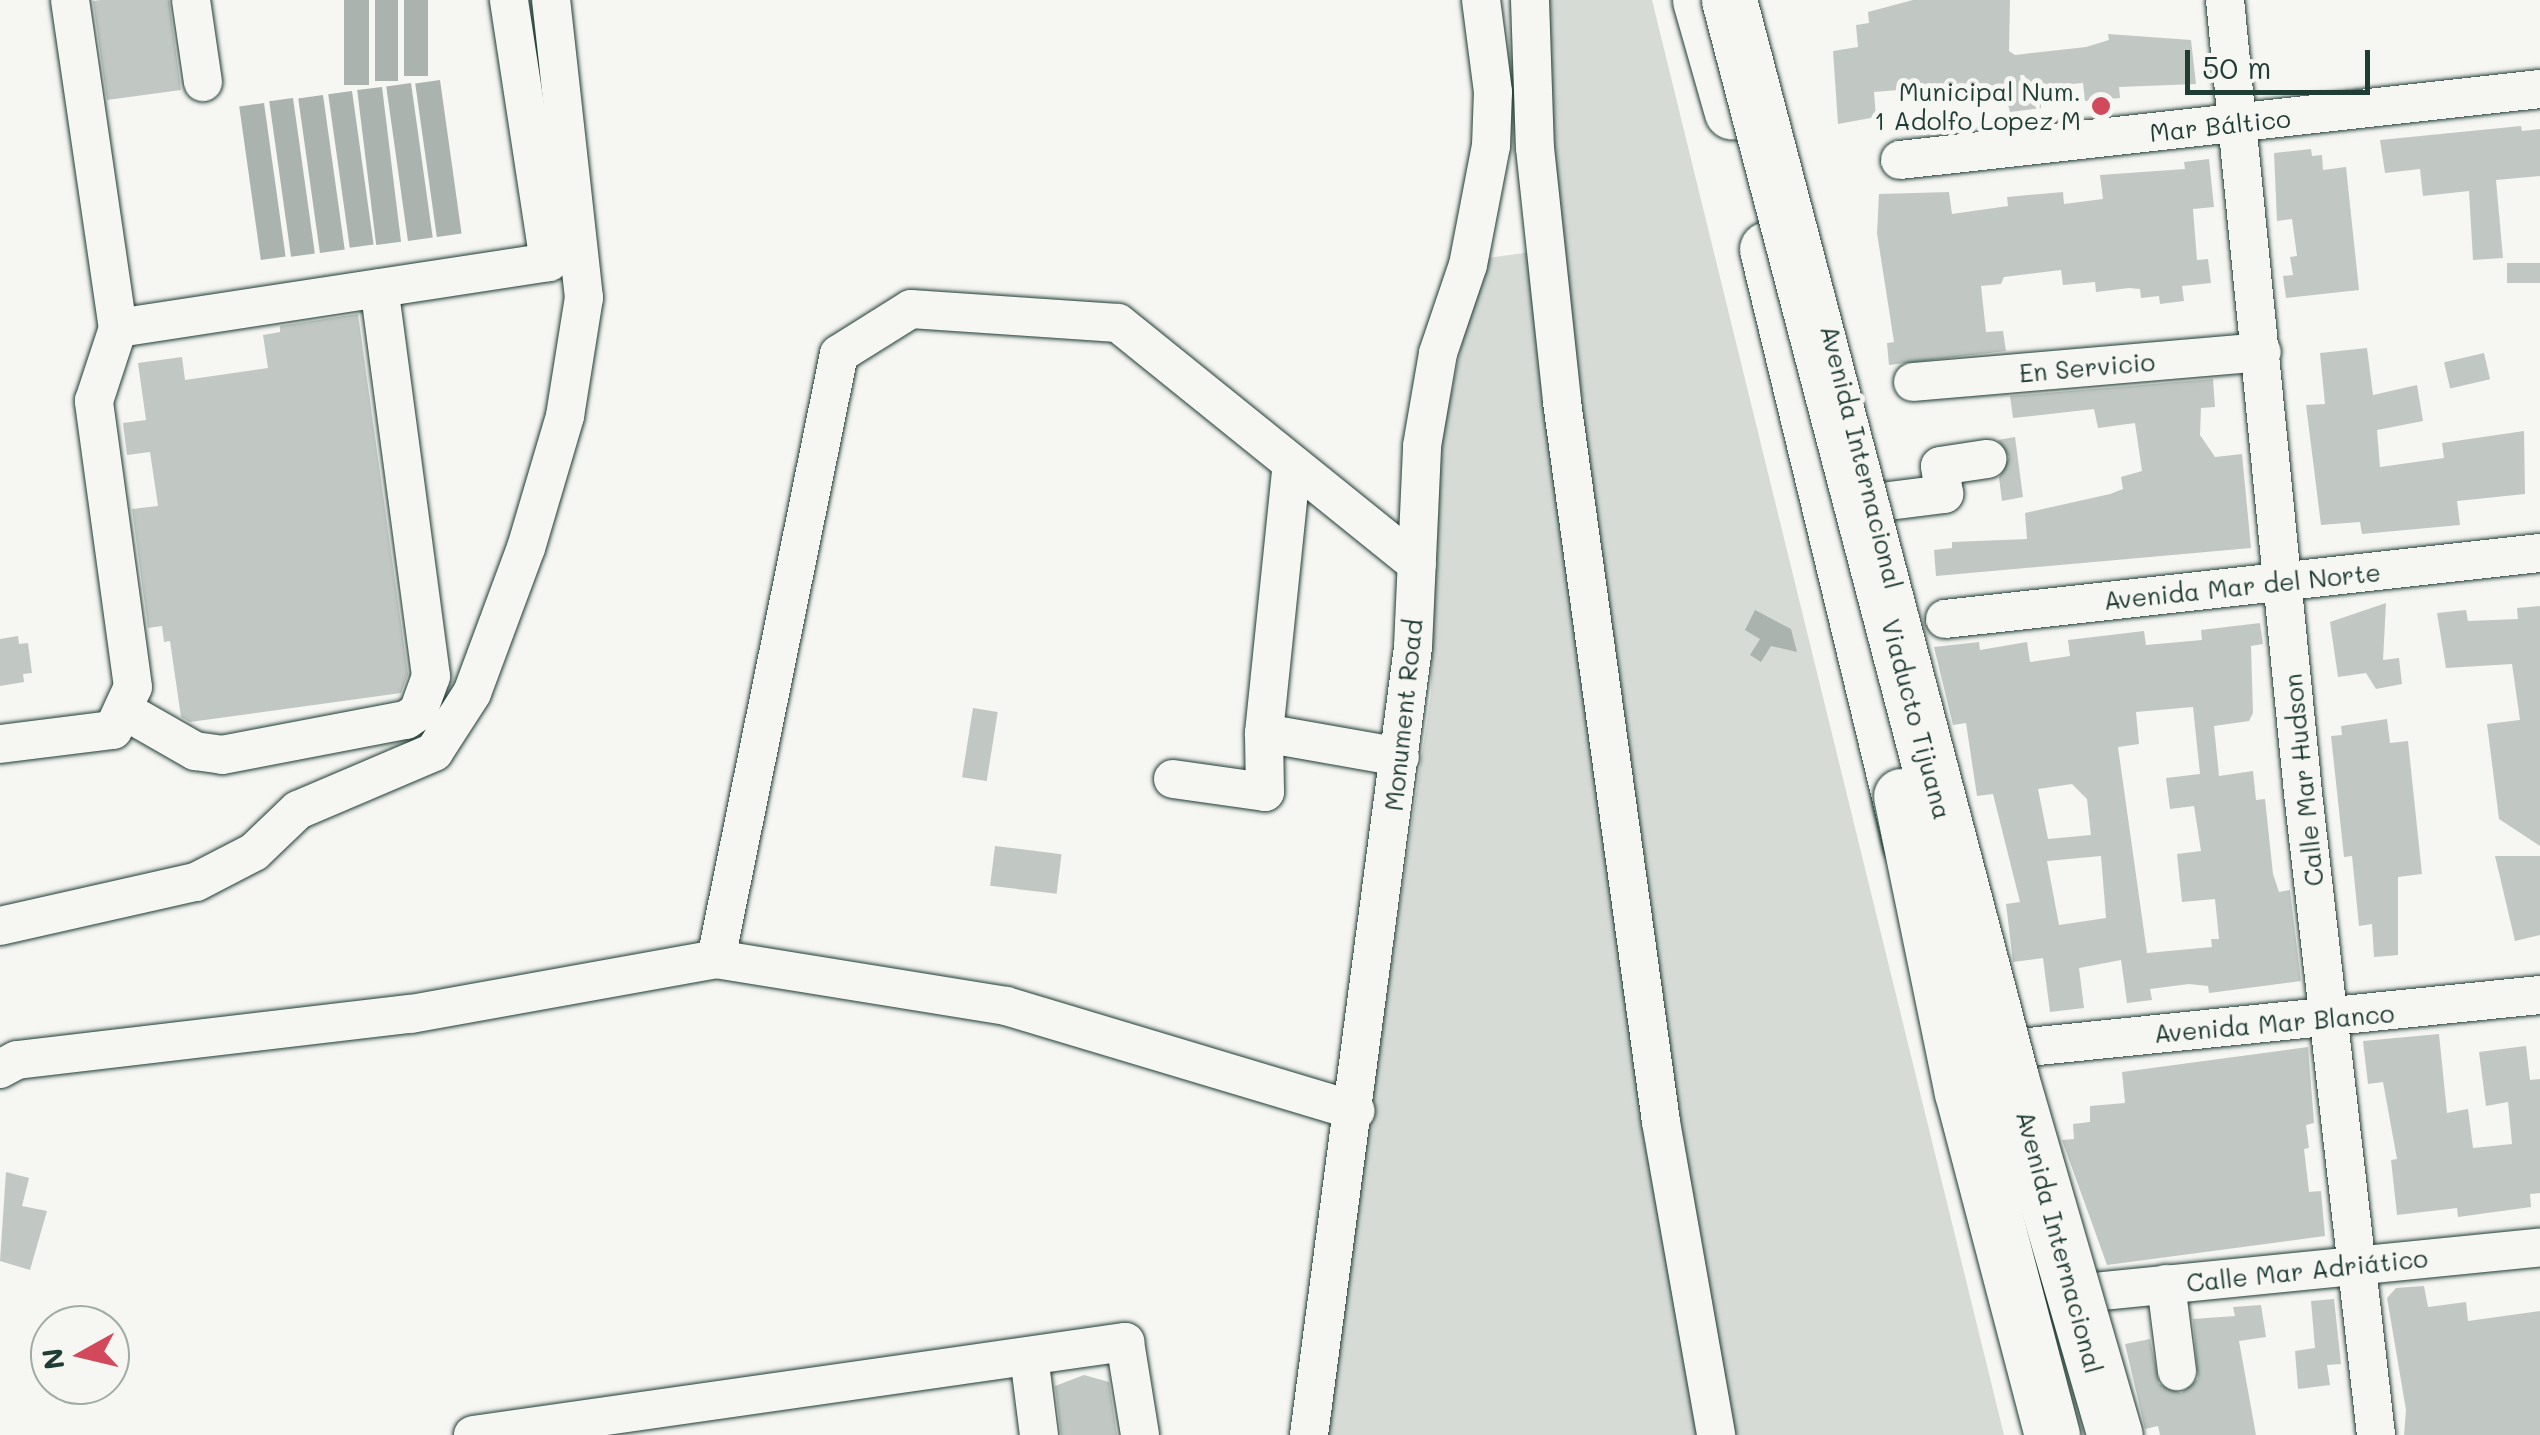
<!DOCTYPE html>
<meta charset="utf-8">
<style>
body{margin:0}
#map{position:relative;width:2540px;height:1435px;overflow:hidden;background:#f6f6f2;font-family:Mali,sans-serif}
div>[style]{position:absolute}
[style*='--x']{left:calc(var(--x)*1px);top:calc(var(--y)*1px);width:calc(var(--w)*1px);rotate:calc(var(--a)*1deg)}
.green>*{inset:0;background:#d6dbd6}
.water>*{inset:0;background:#aab3ae;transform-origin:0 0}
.building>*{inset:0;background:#c1c8c3;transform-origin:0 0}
.roads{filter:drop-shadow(0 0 2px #1f3d34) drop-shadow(0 0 2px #1f3d34)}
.minor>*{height:38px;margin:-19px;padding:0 19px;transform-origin:19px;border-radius:19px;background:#f6f6f2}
.highway>*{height:55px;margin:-27.5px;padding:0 27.5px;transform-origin:27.5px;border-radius:27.5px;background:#f6f6f2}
.bridges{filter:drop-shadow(0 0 2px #1f3d34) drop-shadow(0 0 2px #1f3d34)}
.highway-bridge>*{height:55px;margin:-27.5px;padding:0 27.5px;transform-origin:27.5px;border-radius:27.5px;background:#f6f6f2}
.dots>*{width:28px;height:28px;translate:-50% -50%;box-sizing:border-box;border:5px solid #f6f6f2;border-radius:50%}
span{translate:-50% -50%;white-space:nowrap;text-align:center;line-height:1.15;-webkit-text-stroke:10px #f6f6f2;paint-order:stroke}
.poi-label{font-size:25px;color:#1f3d34}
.right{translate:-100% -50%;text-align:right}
.street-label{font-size:25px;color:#1f3d34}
.north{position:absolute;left:30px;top:1305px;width:100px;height:100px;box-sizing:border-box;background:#f6f6f2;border:2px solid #a0aca6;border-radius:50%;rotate:262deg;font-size:28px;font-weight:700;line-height:40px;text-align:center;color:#1f3d34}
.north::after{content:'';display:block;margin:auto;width:35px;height:45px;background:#d1495b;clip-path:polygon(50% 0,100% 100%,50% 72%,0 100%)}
.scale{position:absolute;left:2185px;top:50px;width:185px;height:45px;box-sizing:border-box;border:5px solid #1f3d34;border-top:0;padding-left:12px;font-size:30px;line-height:35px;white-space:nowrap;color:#1f3d34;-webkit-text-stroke:8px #f6f6f2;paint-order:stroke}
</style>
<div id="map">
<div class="green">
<i style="clip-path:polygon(1545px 0,1652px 0,2004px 1435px,1322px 1435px,1431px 693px,1433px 478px,1480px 259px,1561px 248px)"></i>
</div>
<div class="water">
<i style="left:344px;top:0;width:25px;height:85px"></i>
<i style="left:375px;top:0;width:23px;height:81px"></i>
<i style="left:404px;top:0;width:24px;height:76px"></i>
<i style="left:440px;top:80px;width:155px;height:25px;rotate:82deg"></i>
<i style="left:411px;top:83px;width:156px;height:25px;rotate:82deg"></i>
<i style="left:382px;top:87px;width:156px;height:25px;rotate:83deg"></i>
<i style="left:352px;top:91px;width:155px;height:24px;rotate:82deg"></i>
<i style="left:323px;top:95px;width:156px;height:25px;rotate:82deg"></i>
<i style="left:293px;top:98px;width:157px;height:24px;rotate:82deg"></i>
<i style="left:264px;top:103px;width:155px;height:25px;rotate:82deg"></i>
<i style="clip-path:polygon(1755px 610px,1791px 629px,1797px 652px,1771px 646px,1761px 662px,1750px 655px,1760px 639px,1745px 630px)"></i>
</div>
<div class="building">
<i style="clip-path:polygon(101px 0,169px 0,181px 90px,107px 100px,93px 1px)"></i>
<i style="clip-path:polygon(1913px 0,2010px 0,2009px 51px,2015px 55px,2086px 47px,2109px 40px,2108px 34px,2191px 40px,2196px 84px,2119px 87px,2120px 98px,2085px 101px,2083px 83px,2039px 87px,2041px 108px,2010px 112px,2003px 87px,1924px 98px,1923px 88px,1874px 92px,1876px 117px,1838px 124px,1833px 51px,1858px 47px,1856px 25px,1869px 23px,1868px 12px)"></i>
<i style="clip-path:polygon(2521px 126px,2522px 131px,2540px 129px,2540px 176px,2496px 180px,2503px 258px,2473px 260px,2469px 191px,2423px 196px,2420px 169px,2385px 173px,2380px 140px)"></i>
<i style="clip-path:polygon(2311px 149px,2312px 156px,2322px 155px,2323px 170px,2346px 167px,2359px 290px,2286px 298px,2283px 276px,2293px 275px,2290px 257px,2297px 256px,2292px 219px,2277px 221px,2274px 153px)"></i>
<i style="clip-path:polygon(2209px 159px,2214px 207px,2193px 209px,2197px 260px,2208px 259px,2211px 283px,2182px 286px,2184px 301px,2160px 304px,2159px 296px,2141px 298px,2140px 289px,2129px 288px,2096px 292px,2095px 282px,2063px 285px,2061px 270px,2004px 277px,2001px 284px,1981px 286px,1986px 332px,2003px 331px,2006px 351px,1889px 365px,1887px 343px,1894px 342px,1877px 233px,1879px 194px,1949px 192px,1952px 214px,2008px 206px,2007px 197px,2063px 192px,2064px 204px,2103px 199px,2100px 175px,2185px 169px,2184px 162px)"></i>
<i style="left:2540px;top:263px;width:20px;height:33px;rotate:90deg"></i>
<i style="clip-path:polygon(358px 314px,408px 674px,401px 693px,190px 722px,181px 717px,170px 641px,164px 642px,162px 626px,148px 628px,132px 509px,158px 506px,150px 452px,127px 455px,123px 423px,146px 420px,138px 363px,182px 357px,185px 380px,268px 368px,263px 335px,280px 332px,280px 326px)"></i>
<i style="clip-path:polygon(2367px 348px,2373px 395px,2417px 385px,2423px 421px,2377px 430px,2380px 467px,2444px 458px,2442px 443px,2524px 431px,2525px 494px,2457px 501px,2460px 525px,2362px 534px,2360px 522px,2321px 525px,2306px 405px,2325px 404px,2320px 353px)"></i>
<i style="left:2484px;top:353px;width:27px;height:41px;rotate:77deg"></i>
<i style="clip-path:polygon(2213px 379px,2215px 407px,2201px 408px,2200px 435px,2215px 457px,2242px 454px,2251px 548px,1936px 576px,1934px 550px,1952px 548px,1952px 542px,2027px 539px,2025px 513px,2110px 494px,2123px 489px,2121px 477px,2142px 471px,2135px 423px,2098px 428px,2094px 409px,2013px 418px,2010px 396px)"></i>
<i style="clip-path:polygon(2015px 437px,2023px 497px,2002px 501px,1999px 478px,2009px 457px,1998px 440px)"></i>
<i style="clip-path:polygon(2386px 603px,2383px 660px,2399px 658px,2402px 684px,2376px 689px,2366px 673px,2338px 677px,2330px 622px)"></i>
<i style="clip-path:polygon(2540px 606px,2540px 846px,2499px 819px,2487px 724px,2520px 720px,2512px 664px,2446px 668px,2437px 613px,2466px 610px,2468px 621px,2518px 619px,2517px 608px)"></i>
<i style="clip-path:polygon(evenodd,2260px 623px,2263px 644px,2251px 646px,2253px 713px,2249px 721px,2214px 726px,2219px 776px,2253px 771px,2256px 800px,2265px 799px,2273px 874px,2279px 892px,2290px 890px,2301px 981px,2209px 993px,2208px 986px,2189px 984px,2150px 989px,2152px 1000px,2127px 1003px,2121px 960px,2079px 968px,2084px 1008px,2050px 1012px,2043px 958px,2013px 962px,2006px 904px,2020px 902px,1993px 794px,1977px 796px,1966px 723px,1953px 725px,1934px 647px,1979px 642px,1980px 650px,2027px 642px,2030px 662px,2070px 656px,2068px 640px,2144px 631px,2146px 645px,2202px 640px,2201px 630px,2260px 623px,2193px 707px,2200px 774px,2166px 778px,2170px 809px,2194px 806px,2201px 851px,2177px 854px,2182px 902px,2215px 899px,2219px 939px,2211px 939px,2212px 947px,2147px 953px,2118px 747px,2139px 744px,2136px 712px,2193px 707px,2260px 623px,2072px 784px,2087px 799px,2091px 835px,2048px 839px,2038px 789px,2072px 784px,2260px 623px,2101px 856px,2106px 918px,2059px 925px,2047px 861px,2101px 856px)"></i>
<i style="clip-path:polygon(18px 636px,19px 644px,28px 643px,32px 673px,23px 674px,24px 682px,0 686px,0 639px)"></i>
<i style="left:973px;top:708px;width:25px;height:70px;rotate:9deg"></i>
<i style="clip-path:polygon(2387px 719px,2390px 743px,2408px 741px,2422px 874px,2398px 877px,2398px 955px,2374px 957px,2372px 924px,2359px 926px,2352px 856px,2344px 857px,2331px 736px,2342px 735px,2341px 726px)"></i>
<i style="left:995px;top:846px;width:67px;height:40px;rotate:7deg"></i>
<i style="clip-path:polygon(2495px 856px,2540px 856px,2540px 935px,2515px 941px)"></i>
<i style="clip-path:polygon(2439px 1034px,2447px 1113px,2468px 1109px,2473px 1148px,2512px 1144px,2508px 1102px,2486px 1106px,2479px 1052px,2526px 1046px,2530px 1080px,2540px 1079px,2540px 1193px,2530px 1194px,2531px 1207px,2458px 1217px,2457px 1208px,2397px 1215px,2391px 1160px,2397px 1159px,2383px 1082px,2368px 1084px,2363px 1041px)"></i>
<i style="clip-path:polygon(2308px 1047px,2314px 1123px,2306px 1125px,2309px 1148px,2304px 1149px,2309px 1192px,2321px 1191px,2325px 1236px,2107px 1265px,2062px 1140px,2074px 1139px,2073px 1124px,2090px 1122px,2090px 1106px,2125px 1103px,2122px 1072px)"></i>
<i style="clip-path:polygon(6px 1172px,29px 1178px,22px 1206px,47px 1211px,30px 1270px,0 1261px)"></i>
<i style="clip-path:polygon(2424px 1286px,2428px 1307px,2466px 1302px,2468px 1321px,2540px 1311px,2540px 1435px,2404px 1435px,2406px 1410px,2387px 1298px,2396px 1288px)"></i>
<i style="clip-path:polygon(2334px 1299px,2341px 1364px,2327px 1365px,2330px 1385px,2298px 1389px,2295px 1351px,2315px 1348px,2311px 1301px)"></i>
<i style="clip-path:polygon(2261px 1305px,2266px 1337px,2239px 1341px,2256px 1435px,2160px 1435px,2158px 1426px,2145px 1429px,2125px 1344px,2150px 1339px,2159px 1384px,2181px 1393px,2198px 1379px,2193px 1319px,2235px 1316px,2233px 1307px)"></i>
<i style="clip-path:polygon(1084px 1375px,1109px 1382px,1117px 1435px,1061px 1435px,1055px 1386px)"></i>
</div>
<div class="roads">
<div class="minor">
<i style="--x:70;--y:0;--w:331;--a:81.7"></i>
<i style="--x:191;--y:0;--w:83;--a:81.7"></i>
<i style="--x:1530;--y:0;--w:148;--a:88.1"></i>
<i style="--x:1535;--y:148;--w:255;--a:83.9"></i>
<i style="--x:1562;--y:402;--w:727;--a:82.17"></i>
<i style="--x:1661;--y:1122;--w:318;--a:80"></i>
<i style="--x:2225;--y:0;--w:797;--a:84.38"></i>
<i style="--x:2303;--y:793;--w:646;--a:83.51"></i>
<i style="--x:1900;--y:160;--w:644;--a:-6.33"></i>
<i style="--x:1913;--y:382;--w:350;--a:-4.9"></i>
<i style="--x:1873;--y:503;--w:72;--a:-7.2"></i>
<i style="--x:1944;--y:494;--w:28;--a:-98"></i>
<i style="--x:1940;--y:466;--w:48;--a:-8.5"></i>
<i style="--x:1945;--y:619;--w:599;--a:-6.33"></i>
<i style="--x:125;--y:711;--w:81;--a:29.7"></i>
<i style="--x:195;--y:751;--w:27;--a:8"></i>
<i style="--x:222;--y:755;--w:187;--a:-10.8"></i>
<i style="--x:406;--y:720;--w:14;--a:-34"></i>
<i style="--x:418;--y:712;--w:38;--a:-70"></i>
<i style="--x:431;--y:676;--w:391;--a:-97.6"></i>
<i style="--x:1264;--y:733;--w:270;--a:-84.1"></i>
<i style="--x:0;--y:744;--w:114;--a:-7.1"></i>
<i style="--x:113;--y:730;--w:47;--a:-65.1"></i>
<i style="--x:133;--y:687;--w:289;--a:-97.8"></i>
<i style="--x:94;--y:401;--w:77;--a:-71.8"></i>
<i style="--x:118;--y:328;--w:436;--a:-8.7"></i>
<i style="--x:549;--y:262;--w:265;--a:-98.7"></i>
<i style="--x:1173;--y:779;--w:93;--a:8"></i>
<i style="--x:1265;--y:792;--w:59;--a:-91"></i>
<i style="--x:1264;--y:733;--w:138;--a:10"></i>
<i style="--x:0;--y:926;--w:201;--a:-12.7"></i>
<i style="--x:196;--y:882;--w:65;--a:-27.3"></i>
<i style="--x:254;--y:852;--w:61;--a:-43.7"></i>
<i style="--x:298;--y:810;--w:148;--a:-23.1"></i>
<i style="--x:434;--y:752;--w:70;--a:-57.2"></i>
<i style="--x:472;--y:693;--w:155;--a:-69.6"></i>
<i style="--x:526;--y:548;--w:138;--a:-73.5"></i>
<i style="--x:565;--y:416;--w:120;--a:-80.9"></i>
<i style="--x:584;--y:298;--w:300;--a:-96.3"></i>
<i style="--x:716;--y:959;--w:294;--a:9.2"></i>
<i style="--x:1006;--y:1006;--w:365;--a:16.7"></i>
<i style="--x:2009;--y:1049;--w:534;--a:-5.81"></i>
<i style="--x:0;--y:1069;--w:19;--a:-28"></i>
<i style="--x:17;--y:1060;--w:397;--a:-6.7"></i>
<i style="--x:411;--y:1014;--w:310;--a:-10.2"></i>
<i style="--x:716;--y:959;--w:617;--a:-78.51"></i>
<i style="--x:839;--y:354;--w:85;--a:-32"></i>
<i style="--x:911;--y:309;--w:207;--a:3.9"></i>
<i style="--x:1118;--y:323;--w:384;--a:38.9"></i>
<i style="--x:2166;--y:1284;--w:88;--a:82.8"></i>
<i style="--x:2073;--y:1294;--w:469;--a:-5.7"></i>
<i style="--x:1029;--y:1356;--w:80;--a:82.8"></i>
<i style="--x:473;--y:1435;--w:659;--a:-8.12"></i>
<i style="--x:1125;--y:1342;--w:94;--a:80.8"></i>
<i style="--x:1309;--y:1435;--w:795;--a:-82.48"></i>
<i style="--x:1413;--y:647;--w:201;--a:-87.4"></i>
<i style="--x:1422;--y:446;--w:94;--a:-80.2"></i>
<i style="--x:1438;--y:353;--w:93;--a:-71.2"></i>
<i style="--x:1468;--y:265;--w:121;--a:-79.1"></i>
<i style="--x:1491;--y:146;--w:54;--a:-87.9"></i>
<i style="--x:1493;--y:92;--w:93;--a:-97.4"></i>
</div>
<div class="highway">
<i style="--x:1700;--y:0;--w:116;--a:74.1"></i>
<i style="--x:1767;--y:249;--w:609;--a:76.42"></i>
</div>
</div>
<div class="bridges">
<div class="highway-bridge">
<i style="--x:1729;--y:0;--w:1114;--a:75.34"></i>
<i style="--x:2011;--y:1078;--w:372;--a:73.8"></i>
<i style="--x:1901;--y:796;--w:302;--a:78.4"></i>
<i style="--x:1962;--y:1092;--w:355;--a:75.3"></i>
</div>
</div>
<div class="dots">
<i style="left:2101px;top:106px;background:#d1495b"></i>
</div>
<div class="poi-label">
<span class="right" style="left:2081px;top:106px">Municipal Num.<br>1 Adolfo Lopez M</span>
</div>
<div class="street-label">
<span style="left:2220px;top:125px;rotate:-6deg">Mar Báltico</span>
<span style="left:2087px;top:367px;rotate:-5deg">En Servicio</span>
<span style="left:1862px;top:457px;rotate:76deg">Avenida Internacional</span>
<span style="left:2242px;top:586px;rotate:-6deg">Avenida Mar del Norte</span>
<span style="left:1403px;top:715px;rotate:-84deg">Monument Road</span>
<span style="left:1917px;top:719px;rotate:75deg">Viaducto Tijuana</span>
<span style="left:2303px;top:780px;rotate:-96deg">Calle Mar Hudson</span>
<span style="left:2274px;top:1023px;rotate:-5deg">Avenida Mar Blanco</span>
<span style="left:2060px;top:1242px;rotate:75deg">Avenida Internacional</span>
<span style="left:2307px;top:1270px;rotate:-6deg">Calle Mar Adriático</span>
</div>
<div class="north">N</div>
<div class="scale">50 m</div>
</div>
